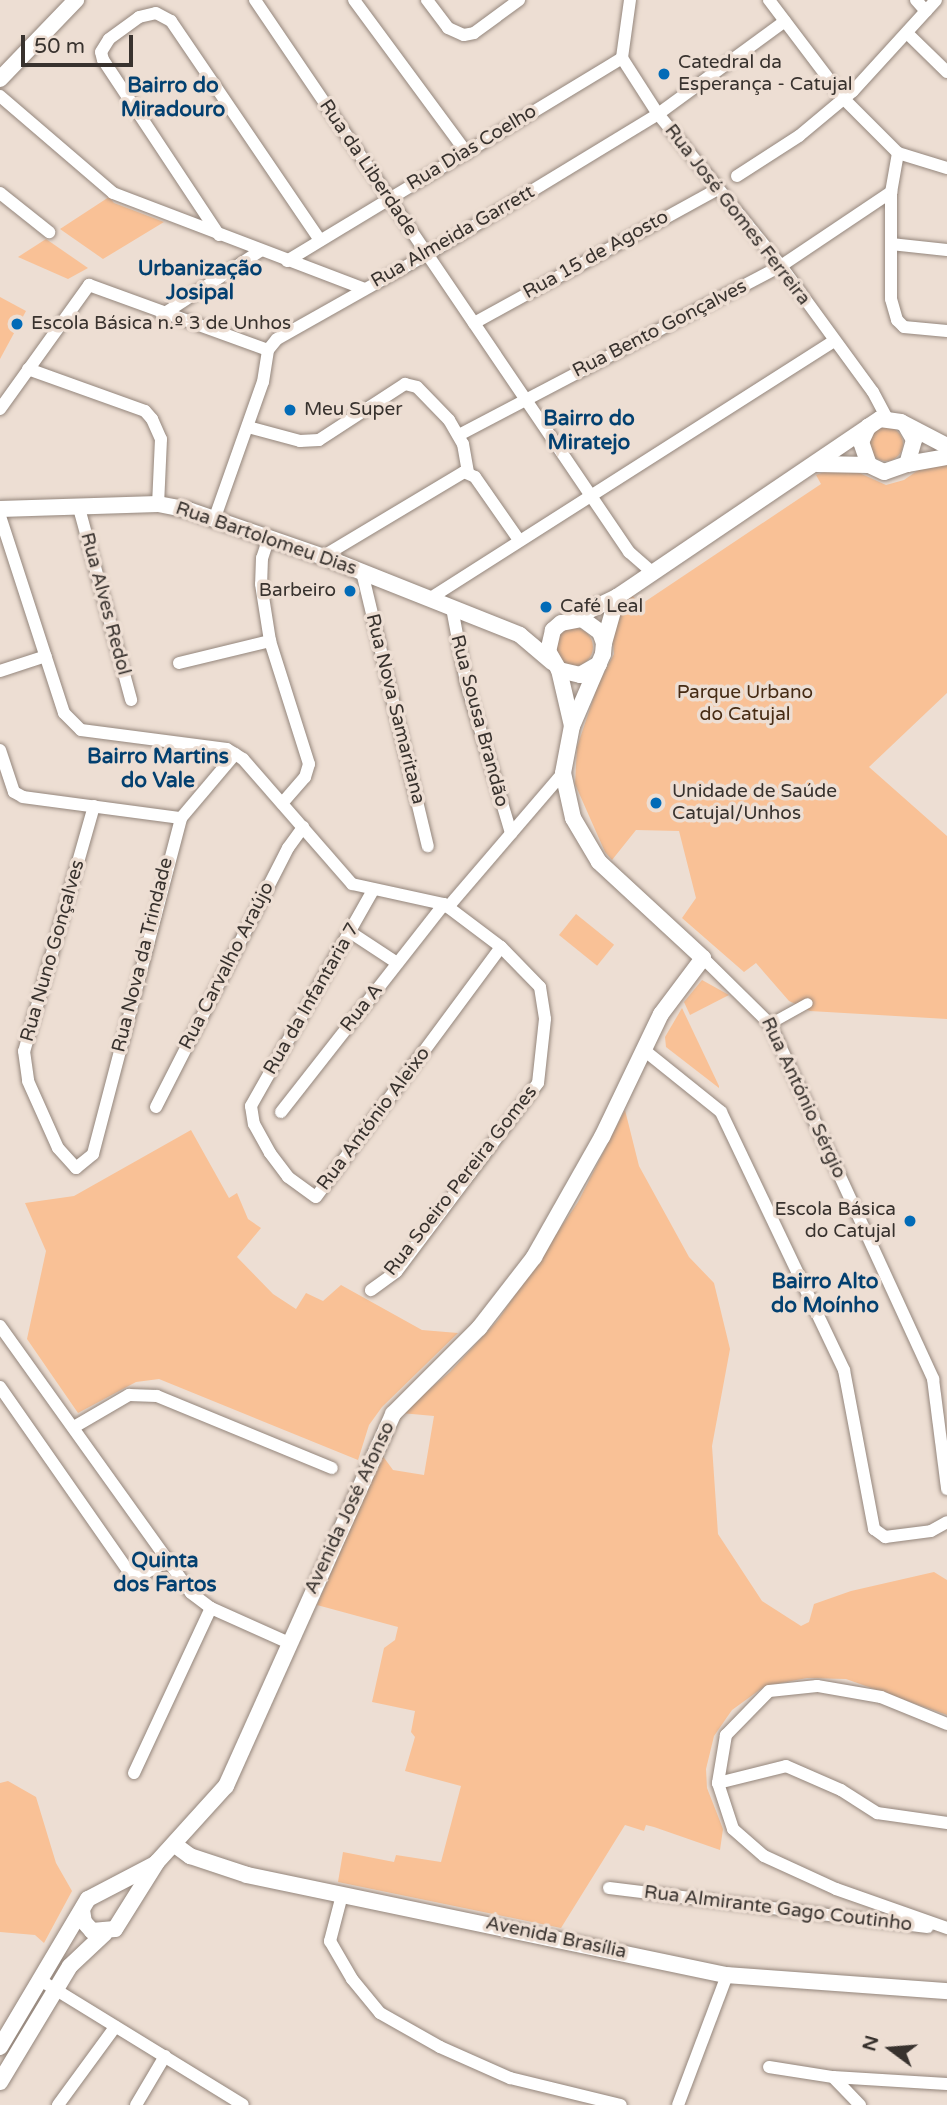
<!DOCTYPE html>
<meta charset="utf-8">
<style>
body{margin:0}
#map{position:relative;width:947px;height:2105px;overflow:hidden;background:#edded3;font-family:"Varela Round",sans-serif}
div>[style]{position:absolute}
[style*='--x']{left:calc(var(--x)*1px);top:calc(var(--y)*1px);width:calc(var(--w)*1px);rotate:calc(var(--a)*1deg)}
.green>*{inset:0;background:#f9c196;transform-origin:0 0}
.round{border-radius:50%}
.roads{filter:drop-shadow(0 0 2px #94867c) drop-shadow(0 0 2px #94867c)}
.pedestrian>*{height:10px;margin:-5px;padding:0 5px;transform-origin:5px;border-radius:5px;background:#fff}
.minor>*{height:12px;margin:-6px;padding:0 6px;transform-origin:6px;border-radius:6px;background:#fff}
.tertiary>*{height:16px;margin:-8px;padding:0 8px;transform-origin:8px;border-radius:8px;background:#fff}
.dots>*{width:19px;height:19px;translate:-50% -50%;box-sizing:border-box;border:4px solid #edded3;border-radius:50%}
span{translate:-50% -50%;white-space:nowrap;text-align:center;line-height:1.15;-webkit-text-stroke:7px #edded3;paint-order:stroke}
.poi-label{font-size:19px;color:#38322e}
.left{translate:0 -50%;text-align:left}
.right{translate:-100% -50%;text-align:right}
.street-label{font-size:19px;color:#38322e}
.park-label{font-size:19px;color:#462b14}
.neighbourhood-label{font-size:21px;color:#034070;font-weight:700}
.north{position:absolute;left:856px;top:2014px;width:70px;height:70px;-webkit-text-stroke:5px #edded3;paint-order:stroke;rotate:286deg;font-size:19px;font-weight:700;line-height:28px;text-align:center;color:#38322e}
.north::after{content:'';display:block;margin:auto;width:24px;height:32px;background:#38322e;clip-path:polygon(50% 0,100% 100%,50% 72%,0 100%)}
.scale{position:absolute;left:21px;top:35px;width:112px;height:32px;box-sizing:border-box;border:4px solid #38322e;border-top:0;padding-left:9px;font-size:21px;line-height:24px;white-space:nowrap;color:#38322e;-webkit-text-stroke:5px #edded3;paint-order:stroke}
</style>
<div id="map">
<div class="green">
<i style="clip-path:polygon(109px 197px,114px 203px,164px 222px,103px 259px,60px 229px)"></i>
<i style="clip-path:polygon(46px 239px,88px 268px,68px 279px,18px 257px)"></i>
<i style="clip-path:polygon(0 297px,26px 311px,0 359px)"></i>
<i class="round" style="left:869px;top:427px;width:34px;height:34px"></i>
<i style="clip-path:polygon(947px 462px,947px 693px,869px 767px,947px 836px,947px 1019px,810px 1011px,789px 1001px,756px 963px,744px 972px,682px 918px,696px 898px,679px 831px,636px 830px,612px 860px,605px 852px,575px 784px,577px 747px,598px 685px,614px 654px,612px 629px,621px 606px,632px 595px,640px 605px,821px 484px,816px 475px,835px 468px,853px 470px,886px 485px,904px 480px,924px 466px)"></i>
<i class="round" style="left:555px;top:628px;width:38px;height:38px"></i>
<i style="left:576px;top:914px;width:49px;height:27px;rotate:39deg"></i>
<i style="clip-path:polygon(702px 980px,729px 995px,690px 1015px,684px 1002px)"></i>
<i style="clip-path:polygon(682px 1008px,719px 1086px,719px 1088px,666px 1047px,665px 1037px)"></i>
<i style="clip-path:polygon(625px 1110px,639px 1166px,689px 1257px,714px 1283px,730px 1349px,712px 1446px,718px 1534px,762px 1601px,801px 1626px,809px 1622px,814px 1604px,851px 1591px,934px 1572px,947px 1580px,947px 1715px,846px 1679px,807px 1678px,765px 1686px,732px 1710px,714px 1736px,706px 1769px,707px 1788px,723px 1829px,720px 1850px,654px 1827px,646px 1825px,644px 1831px,625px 1825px,561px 1928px,338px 1882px,343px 1852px,394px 1862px,396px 1855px,441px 1862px,461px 1786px,405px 1771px,415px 1737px,411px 1732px,415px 1711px,372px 1702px,384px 1648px,395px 1640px,398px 1627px,317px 1605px,382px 1455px,393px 1470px,424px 1475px,434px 1416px,401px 1413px,450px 1372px,498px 1320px,578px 1202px)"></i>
<i style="clip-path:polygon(191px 1130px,229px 1198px,237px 1193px,248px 1219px,261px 1228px,237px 1257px,273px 1294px,296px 1309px,306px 1293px,323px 1301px,341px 1285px,422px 1330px,458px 1333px,382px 1407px,369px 1425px,358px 1460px,159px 1379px,136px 1382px,78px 1413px,27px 1339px,46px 1251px,25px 1203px,74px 1196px)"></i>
<i style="clip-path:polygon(8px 1781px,36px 1797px,56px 1863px,72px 1891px,44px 1943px,35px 1935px,0 1932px,0 1783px)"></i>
</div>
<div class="roads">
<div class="pedestrian">
<i style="--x:770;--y:1024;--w:43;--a:-28.9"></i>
</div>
<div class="minor">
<i style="--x:255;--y:0;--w:667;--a:55.88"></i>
<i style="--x:629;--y:552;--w:32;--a:41"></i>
<i style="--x:354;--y:0;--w:190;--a:53.6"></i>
<i style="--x:427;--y:0;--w:35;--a:53"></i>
<i style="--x:448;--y:28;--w:17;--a:24"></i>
<i style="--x:464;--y:35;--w:10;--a:-11"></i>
<i style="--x:474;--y:33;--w:56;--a:-36.3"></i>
<i style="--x:630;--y:0;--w:59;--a:97.9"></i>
<i style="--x:622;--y:58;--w:67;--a:57.3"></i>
<i style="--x:658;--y:114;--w:196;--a:51"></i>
<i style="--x:781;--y:266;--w:156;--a:53.9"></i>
<i style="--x:873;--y:392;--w:30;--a:62"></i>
<i style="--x:769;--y:0;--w:124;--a:52.9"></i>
<i style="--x:844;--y:99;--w:76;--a:45"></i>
<i style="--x:898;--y:153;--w:51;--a:17"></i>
<i style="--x:916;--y:0;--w:15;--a:48"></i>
<i style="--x:907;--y:33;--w:56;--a:44.3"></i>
<i style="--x:0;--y:96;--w:149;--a:40.6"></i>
<i style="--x:113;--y:193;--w:269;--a:20.9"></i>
<i style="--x:898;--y:153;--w:40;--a:100"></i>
<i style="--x:891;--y:192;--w:107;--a:90"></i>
<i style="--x:891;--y:299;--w:22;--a:74"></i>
<i style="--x:897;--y:320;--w:10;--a:45"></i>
<i style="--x:904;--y:327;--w:43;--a:5.3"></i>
<i style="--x:737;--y:176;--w:74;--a:-32.8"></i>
<i style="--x:799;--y:136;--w:70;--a:-39.8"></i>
<i style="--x:853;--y:91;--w:123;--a:-47.6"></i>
<i style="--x:0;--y:193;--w:63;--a:38.5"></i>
<i style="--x:219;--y:235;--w:210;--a:-123.5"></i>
<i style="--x:103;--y:60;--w:8;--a:-104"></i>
<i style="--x:101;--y:52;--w:15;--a:-58"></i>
<i style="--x:109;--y:39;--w:37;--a:-36"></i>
<i style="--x:139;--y:17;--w:17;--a:-13"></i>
<i style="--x:156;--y:13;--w:17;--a:28"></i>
<i style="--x:171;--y:21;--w:265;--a:55.8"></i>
<i style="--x:891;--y:244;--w:56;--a:6.1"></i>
<i style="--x:287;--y:261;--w:392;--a:-31.2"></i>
<i style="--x:162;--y:315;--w:117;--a:-33.1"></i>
<i style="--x:474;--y:323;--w:278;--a:-28.8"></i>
<i style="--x:28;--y:369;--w:124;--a:19.7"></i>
<i style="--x:145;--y:411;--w:11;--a:49"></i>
<i style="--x:152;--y:419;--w:22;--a:66"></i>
<i style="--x:161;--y:439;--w:65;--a:92.6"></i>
<i style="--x:0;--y:409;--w:153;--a:-54.3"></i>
<i style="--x:89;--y:285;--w:190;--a:20"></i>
<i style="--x:248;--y:427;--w:54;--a:15.1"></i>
<i style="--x:300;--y:441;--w:19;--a:-3"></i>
<i style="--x:319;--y:440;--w:103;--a:-33.1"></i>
<i style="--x:405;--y:384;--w:12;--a:14"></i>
<i style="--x:417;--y:387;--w:46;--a:45.9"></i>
<i style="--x:449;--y:420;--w:28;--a:60"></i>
<i style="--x:463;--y:444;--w:28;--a:80"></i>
<i style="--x:459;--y:435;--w:364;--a:-27.7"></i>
<i style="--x:781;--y:266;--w:133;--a:-33.9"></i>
<i style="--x:79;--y:508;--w:199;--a:74.8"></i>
<i style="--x:0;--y:516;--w:207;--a:72"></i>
<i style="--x:64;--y:713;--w:24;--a:45"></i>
<i style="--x:81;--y:730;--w:147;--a:7.4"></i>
<i style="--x:227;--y:749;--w:19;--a:32"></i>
<i style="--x:243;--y:759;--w:166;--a:48.9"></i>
<i style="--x:352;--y:884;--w:94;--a:12.3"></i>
<i style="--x:444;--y:904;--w:71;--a:37"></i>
<i style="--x:501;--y:947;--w:56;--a:45.7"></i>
<i style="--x:540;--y:987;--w:32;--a:81"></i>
<i style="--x:545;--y:1019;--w:64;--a:96.2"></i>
<i style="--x:538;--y:1083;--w:236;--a:126.9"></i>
<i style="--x:396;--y:1272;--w:31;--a:144"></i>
<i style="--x:214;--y:520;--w:146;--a:-70.5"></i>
<i style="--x:263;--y:382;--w:32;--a:-81"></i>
<i style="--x:268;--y:350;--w:14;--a:-51"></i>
<i style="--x:277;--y:339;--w:173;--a:-29.4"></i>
<i style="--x:428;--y:254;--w:269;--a:-31.3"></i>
<i style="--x:658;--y:114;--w:157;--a:-36.2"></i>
<i style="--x:268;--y:540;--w:19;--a:108"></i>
<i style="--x:262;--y:558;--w:26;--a:92"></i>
<i style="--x:261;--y:584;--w:58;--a:81"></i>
<i style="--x:270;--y:641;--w:129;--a:72.4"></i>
<i style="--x:309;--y:764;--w:14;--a:107"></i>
<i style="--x:305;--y:777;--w:35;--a:131"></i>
<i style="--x:322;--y:557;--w:165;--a:-30.9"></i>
<i style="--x:464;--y:472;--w:12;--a:24"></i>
<i style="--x:475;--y:477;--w:77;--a:55.1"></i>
<i style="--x:362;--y:572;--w:282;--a:76.5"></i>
<i style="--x:429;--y:599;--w:480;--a:-32.5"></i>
<i style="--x:452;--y:608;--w:75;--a:79.3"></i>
<i style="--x:466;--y:682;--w:158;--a:73.4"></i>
<i style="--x:179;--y:663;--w:94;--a:-13.6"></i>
<i style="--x:0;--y:671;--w:48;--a:-18.1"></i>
<i style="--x:0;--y:750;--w:44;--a:71.6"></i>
<i style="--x:14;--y:792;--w:10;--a:29"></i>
<i style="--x:23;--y:797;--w:159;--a:7.6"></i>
<i style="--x:94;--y:806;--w:255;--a:105.9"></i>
<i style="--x:24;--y:1051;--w:30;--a:82"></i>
<i style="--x:28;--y:1081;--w:73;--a:65.9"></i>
<i style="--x:58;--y:1148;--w:27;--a:48"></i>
<i style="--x:76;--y:1168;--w:22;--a:-39"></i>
<i style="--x:93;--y:1154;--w:347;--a:-75.3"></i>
<i style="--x:181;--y:818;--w:84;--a:-49.8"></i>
<i style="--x:372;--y:892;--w:246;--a:119.5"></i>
<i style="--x:251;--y:1106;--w:18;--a:81"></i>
<i style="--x:254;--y:1124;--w:33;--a:61"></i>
<i style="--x:270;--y:1153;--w:30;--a:53"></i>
<i style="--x:288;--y:1177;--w:34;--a:36"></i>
<i style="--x:316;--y:1197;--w:311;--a:-53.5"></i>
<i style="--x:448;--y:907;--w:177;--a:-49.4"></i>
<i style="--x:350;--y:932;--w:56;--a:33.4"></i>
<i style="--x:703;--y:958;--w:94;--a:44.6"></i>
<i style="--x:770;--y:1024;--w:391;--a:65.3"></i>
<i style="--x:933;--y:1379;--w:111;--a:82.7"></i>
<i style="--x:644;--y:1050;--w:99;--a:38.8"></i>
<i style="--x:721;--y:1112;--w:286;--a:64.5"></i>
<i style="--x:844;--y:1370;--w:162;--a:79.3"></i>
<i style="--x:874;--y:1529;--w:14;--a:36"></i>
<i style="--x:885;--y:1537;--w:46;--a:-7.4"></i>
<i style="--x:931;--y:1531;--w:18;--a:-29"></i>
<i style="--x:156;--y:1107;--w:291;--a:-63"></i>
<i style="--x:288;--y:848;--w:26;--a:-54"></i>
<i style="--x:281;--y:1112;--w:264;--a:-51.9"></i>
<i style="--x:0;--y:1326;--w:328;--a:54.4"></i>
<i style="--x:191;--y:1593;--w:25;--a:37"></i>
<i style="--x:211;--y:1608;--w:85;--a:24.2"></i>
<i style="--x:0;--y:1387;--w:226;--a:55.1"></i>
<i style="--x:129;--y:1572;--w:11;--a:22"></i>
<i style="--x:139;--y:1576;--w:34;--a:-27"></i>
<i style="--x:74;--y:1427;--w:64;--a:-30.2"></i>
<i style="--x:129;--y:1395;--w:28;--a:2"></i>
<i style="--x:157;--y:1396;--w:189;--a:22.4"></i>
<i style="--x:947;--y:1724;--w:71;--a:-157.8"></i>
<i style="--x:881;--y:1697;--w:65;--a:-170.2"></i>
<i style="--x:817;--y:1686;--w:48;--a:174.1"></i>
<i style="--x:769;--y:1691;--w:62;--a:134.3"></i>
<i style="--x:726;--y:1735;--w:49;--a:99.5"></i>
<i style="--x:718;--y:1783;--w:48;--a:71.9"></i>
<i style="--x:733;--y:1829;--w:41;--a:41.1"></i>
<i style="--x:764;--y:1856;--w:79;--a:24.6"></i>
<i style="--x:836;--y:1889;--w:118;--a:19.4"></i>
<i style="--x:134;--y:1773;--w:182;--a:-65"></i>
<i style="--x:718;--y:1783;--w:70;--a:-14"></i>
<i style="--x:786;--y:1766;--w:60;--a:23.6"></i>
<i style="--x:841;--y:1790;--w:43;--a:32.6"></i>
<i style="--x:877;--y:1813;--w:71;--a:8.1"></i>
<i style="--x:609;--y:1888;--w:321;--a:7"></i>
<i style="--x:342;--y:1895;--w:48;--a:104.6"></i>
<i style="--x:330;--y:1941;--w:44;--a:59.9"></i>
<i style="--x:352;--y:1979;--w:44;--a:50.5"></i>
<i style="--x:380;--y:2013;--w:69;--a:29.5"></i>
<i style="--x:440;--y:2047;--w:77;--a:23.9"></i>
<i style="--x:510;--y:2078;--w:114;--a:13.7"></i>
<i style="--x:40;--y:1980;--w:238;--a:31.6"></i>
<i style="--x:769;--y:2067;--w:65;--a:8.9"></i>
<i style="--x:833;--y:2077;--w:114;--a:3.5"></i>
<i style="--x:833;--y:2077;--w:39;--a:46"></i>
<i style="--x:58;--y:2105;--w:97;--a:-53.8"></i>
<i style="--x:136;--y:2105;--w:57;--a:-59.4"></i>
<i style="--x:678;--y:2105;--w:139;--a:-69.3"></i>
</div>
<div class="tertiary">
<i style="--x:0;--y:79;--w:110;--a:-46.1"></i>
<i style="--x:906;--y:426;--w:16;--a:60"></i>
<i style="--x:914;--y:440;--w:25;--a:106"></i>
<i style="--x:907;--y:464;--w:24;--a:161"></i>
<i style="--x:884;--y:472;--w:17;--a:-155"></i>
<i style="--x:869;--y:465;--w:24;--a:-109"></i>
<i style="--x:861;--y:442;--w:17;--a:-65"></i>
<i style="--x:868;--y:427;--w:14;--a:-34"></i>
<i style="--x:880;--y:419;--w:21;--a:8"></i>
<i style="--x:901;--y:422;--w:52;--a:27.6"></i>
<i style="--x:817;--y:464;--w:52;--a:1.1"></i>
<i style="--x:907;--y:464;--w:41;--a:-9.9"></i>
<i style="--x:0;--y:509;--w:158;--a:-1.8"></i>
<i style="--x:158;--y:504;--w:31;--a:11"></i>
<i style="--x:188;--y:510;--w:152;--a:19.1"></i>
<i style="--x:332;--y:560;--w:202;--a:21.7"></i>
<i style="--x:520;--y:635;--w:42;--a:40.2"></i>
<i style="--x:571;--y:619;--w:51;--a:-25.6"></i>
<i style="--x:617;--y:597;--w:303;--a:-34.1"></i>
<i style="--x:604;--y:643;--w:48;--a:-74.2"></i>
<i style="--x:559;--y:670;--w:57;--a:76.9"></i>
<i style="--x:175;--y:1845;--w:19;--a:36"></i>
<i style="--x:190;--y:1856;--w:60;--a:18.4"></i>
<i style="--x:247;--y:1875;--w:490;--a:11.8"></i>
<i style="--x:727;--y:1975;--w:221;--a:4.2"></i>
<i style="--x:82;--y:1910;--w:12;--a:81"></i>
<i style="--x:84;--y:1922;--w:12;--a:48"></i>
<i style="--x:92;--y:1931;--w:23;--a:-5"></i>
<i style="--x:115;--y:1929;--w:79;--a:-57.9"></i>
<i style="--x:157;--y:1862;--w:103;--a:-47.8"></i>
<i style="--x:226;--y:1786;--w:408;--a:-65.8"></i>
<i style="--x:393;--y:1414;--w:122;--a:-45"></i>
<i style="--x:479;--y:1328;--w:90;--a:-52.2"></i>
<i style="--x:534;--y:1257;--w:138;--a:-60.5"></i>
<i style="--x:602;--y:1137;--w:136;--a:-64.4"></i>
<i style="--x:661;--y:1014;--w:70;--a:-53.1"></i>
<i style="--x:703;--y:958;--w:142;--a:-137.3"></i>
<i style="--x:599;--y:862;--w:51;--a:-120.6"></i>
<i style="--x:573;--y:818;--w:46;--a:-102.5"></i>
<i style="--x:563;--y:773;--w:48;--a:-79.2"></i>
<i style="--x:572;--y:726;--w:78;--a:-66.7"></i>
<i style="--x:603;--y:654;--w:11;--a:-85"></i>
<i style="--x:604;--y:643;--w:12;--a:-110"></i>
<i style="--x:600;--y:632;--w:22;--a:-144"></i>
<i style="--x:582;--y:619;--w:21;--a:169"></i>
<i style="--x:561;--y:623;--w:11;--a:139"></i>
<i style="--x:553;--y:630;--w:22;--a:103"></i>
<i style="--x:548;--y:651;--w:22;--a:60"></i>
<i style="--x:559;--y:670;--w:22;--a:13"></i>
<i style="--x:580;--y:675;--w:22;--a:-30"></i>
<i style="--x:0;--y:2047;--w:172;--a:-59.3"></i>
<i style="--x:88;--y:1899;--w:76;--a:-27.6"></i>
<i style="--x:0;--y:2082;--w:135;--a:-58.9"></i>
<i style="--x:70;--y:1966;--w:48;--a:-43.3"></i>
</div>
</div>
<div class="dots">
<i style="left:664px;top:74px;background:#026bb7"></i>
<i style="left:17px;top:324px;background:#026bb7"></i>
<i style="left:290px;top:410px;background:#026bb7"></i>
<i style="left:350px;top:591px;background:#026bb7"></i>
<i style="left:546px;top:607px;background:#026bb7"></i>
<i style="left:656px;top:803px;background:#026bb7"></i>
<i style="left:910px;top:1221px;background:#026bb7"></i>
</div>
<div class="poi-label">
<span class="left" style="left:678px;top:74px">Catedral da<br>Esperança - Catujal</span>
<span class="left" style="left:31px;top:324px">Escola Básica n.º 3 de Unhos</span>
<span class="left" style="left:304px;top:410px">Meu Super</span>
<span class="right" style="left:336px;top:591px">Barbeiro</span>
<span class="left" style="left:560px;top:607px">Café Leal</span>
<span class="left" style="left:672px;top:803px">Unidade de Saúde<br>Catujal/Unhos</span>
<span class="right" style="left:896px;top:1221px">Escola Básica<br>do Catujal</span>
</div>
<div class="street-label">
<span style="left:472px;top:148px;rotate:-31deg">Rua Dias Coelho</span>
<span style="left:368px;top:168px;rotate:56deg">Rua da Liberdade</span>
<span style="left:737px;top:215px;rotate:52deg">Rua José Gomes Ferreira</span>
<span style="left:453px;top:237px;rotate:-30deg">Rua Almeida Garrett</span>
<span style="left:596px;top:255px;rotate:-29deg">Rua 15 de Agosto</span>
<span style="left:660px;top:329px;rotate:-27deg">Rua Bento Gonçalves</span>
<span style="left:266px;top:539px;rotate:19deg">Rua Bartolomeu Dias</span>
<span style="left:105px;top:604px;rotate:75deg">Rua Alves Redol</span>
<span style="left:395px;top:709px;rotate:76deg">Rua Nova Samaritana</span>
<span style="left:479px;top:721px;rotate:75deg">Rua Sousa Brandão</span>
<span style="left:53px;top:951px;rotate:-74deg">Rua Nuno Gonçalves</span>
<span style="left:143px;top:955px;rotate:-76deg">Rua Nova da Trindade</span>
<span style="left:227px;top:966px;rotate:-63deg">Rua Carvalho Araújo</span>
<span style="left:312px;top:999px;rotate:-60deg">Rua da Infantaria 7</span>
<span style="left:362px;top:1008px;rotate:-52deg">Rua A</span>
<span style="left:803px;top:1098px;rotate:65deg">Rua António Sérgio</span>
<span style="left:374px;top:1119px;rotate:-53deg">Rua António Aleixo</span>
<span style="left:461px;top:1181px;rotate:-52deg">Rua Soeiro Pereira Gomes</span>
<span style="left:350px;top:1508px;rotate:-65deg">Avenida José Afonso</span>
<span style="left:778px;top:1909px;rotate:7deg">Rua Almirante Gago Coutinho</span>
<span style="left:556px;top:1938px;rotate:12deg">Avenida Brasília</span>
</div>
<div class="park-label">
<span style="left:745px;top:704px">Parque Urbano<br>do Catujal</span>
</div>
<div class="neighbourhood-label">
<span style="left:173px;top:98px">Bairro do<br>Miradouro</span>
<span style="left:200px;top:281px">Urbanização<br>Josipal</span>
<span style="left:589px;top:431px">Bairro do<br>Miratejo</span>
<span style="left:158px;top:769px">Bairro Martins<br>do Vale</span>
<span style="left:825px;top:1294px">Bairro Alto<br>do Moínho</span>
<span style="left:165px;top:1573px">Quinta<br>dos Fartos</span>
</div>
<div class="north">N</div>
<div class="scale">50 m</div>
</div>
